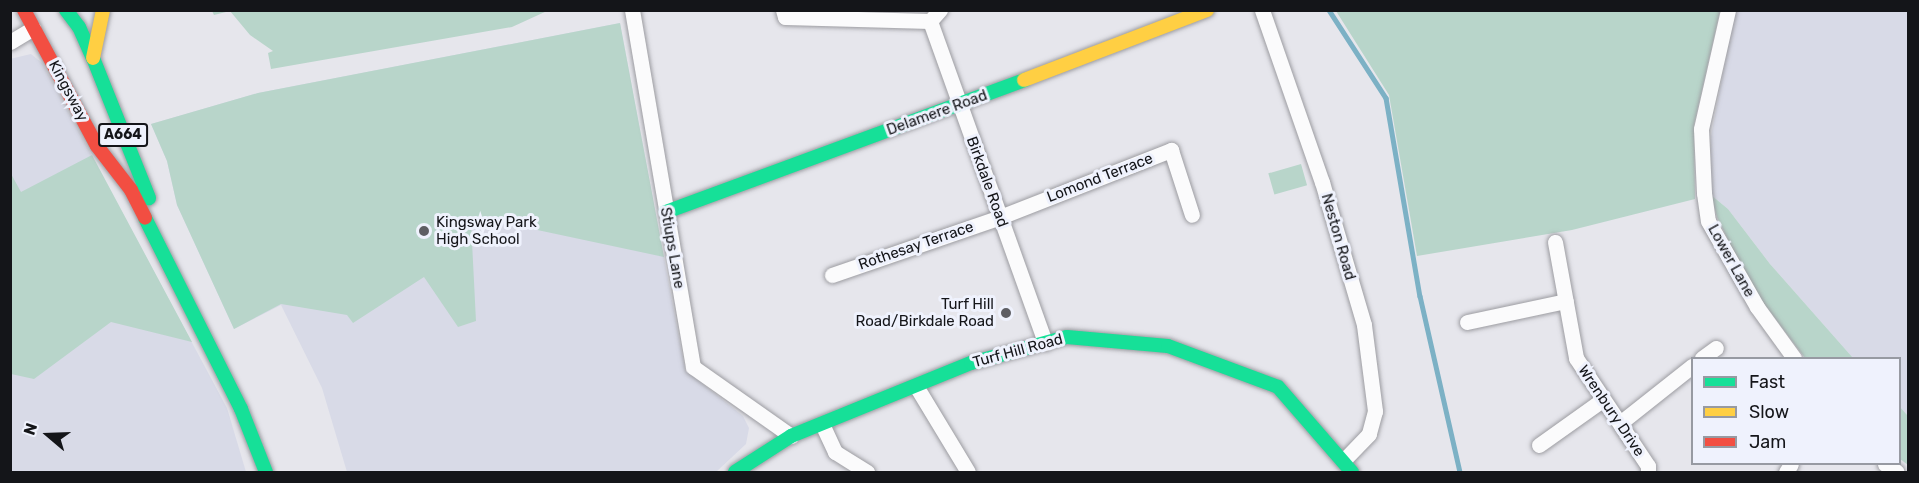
<!DOCTYPE html>
<style>
body{margin:0}
#map{position:relative;width:1919px;height:483px;overflow:hidden;background:#e6e6ec;font-family:Rubik,sans-serif}
div>[style]{position:absolute}
[style*='--x']{left:calc(var(--x)*1px);top:calc(var(--y)*1px);width:calc(var(--w)*1px);rotate:calc(var(--a)*1deg)}
.built>*{inset:0;background:#d8dae7}
.green>*{inset:0;background:#b8d5ca;transform-origin:0 0}
.stream>*{height:4.5px;margin:-2.25px;padding:0 2.25px;transform-origin:2.25px;border-radius:2.25px;background:#7cb1c5}
.roads{filter:drop-shadow(0 0 2px #9c9ca1) drop-shadow(0 0 2px #9c9ca1)}
.street>*{height:15px;margin:-7.5px;padding:0 7.5px;transform-origin:7.5px;border-radius:7.5px;background:#fbfbfc}
.fast>*{height:14px;margin:-7px;padding:0 7px;transform-origin:7px;border-radius:7px;background:#16e098}
.slow>*{height:14px;margin:-7px;padding:0 7px;transform-origin:7px;border-radius:7px;background:#ffcf43}
.jam>*{height:14px;margin:-7px;padding:0 7px;transform-origin:7px;border-radius:7px;background:#f24e42}
.dots>*{width:16px;height:16px;translate:-50% -50%;box-sizing:border-box;border:3px solid #eff2fd;border-radius:50%}
span{translate:-50% -50%;white-space:nowrap;text-align:center;line-height:1.15;-webkit-text-stroke:6px #eff2fd;paint-order:stroke}
.shield-label span{padding:2px 4px;background:#eff2fd;border:2px solid;border-radius:4px;-webkit-text-stroke-width:0}
.shield-label{font-size:14px;color:#141519;font-weight:700}
.street-label{font-size:15px;color:#141519}
.poi-label{font-size:15px;color:#141519}
.left{translate:0 -50%;text-align:left}
.right{translate:-100% -50%;text-align:right}
.frame{position:absolute;inset:0;border:12px solid #141519;pointer-events:none}
.legend{position:absolute;left:1691px;top:357px;width:210px;height:108px;box-sizing:border-box;background:#eff2fd;border:2px solid #979aa2;margin:0;padding:8px 10px;list-style:none;font-size:18px;color:#141519}
.legend li{display:flex;align-items:center;gap:12px;height:30px}
.legend b{width:30px;border:2px solid #979aa2}
.north{position:absolute;left:18px;top:405px;width:60px;height:60px;-webkit-text-stroke:4px #eff2fd;paint-order:stroke;rotate:289deg;font-size:16px;font-weight:700;line-height:24px;text-align:center;color:#141519}
.north::after{content:'';display:block;margin:auto;width:21px;height:27px;background:#141519;clip-path:polygon(50% 0,100% 100%,50% 72%,0 100%)}
</style>
<div id="map">
<div class="built">
<i style="clip-path:polygon(1735px 11px,1908px 11px,1908px 416px,1900px 407px,1900px 358px,1853px 358px,1770px 264px,1728px 209px,1711px 195px,1711px 136px)"></i>
<i style="clip-path:polygon(620px 23px,685px 370px,743px 416px,749px 428px,746px 444px,716px 472px,347px 472px,322px 388px,281px 305px,234px 329px,177px 205px,167px 161px,151px 124px,258px 93px)"></i>
<i style="clip-path:polygon(31px 54px,42px 63px,227px 408px,246px 472px,11px 472px,10px 59px)"></i>
</div>
<div class="green">
<i style="clip-path:polygon(212px 11px,212px 10px,547px 11px,512px 27px,271px 69px,268px 53px,273px 51px,250px 35px,230px 11px,214px 15px)"></i>
<i style="clip-path:polygon(1336px 11px,1720px 11px,1694px 125px,1695px 199px,1572px 230px,1417px 256px,1389px 95px)"></i>
<i style="clip-path:polygon(620px 23px,664px 257px,476px 217px,471px 222px,476px 321px,458px 327px,424px 277px,353px 323px,347px 315px,281px 304px,234px 329px,177px 205px,167px 161px,151px 124px,258px 93px)"></i>
<i style="clip-path:polygon(92px 155px,192px 342px,111px 322px,34px 379px,11px 374px,10px 172px,21px 192px)"></i>
<i style="left:1301px;top:164px;width:22px;height:34px;rotate:74deg"></i>
<i style="clip-path:polygon(1711px 195px,1728px 209px,1770px 264px,1853px 358px,1805px 358px,1750px 285px,1717px 217px)"></i>
<i style="clip-path:polygon(1900px 407px,1908px 416px,1908px 465px,1900px 459px)"></i>
</div>
<div class="stream">
<i style="--x:1329;--y:10;--w:105;--a:57.1"></i>
<i style="--x:1386;--y:98;--w:201;--a:80.3"></i>
<i style="--x:1420;--y:296;--w:180;--a:77.2"></i>
</div>
<div class="roads">
<div class="street">
<i style="--x:632;--y:10;--w:362;--a:80.3"></i>
<i style="--x:693;--y:367;--w:120;--a:35.1"></i>
<i style="--x:783;--y:10;--w:7;--a:74"></i>
<i style="--x:785;--y:17;--w:145;--a:1.6"></i>
<i style="--x:930;--y:21;--w:15;--a:-48"></i>
<i style="--x:1262;--y:10;--w:182;--a:70.8"></i>
<i style="--x:1322;--y:182;--w:149;--a:73.6"></i>
<i style="--x:1364;--y:325;--w:87;--a:82.7"></i>
<i style="--x:1375;--y:411;--w:24;--a:105"></i>
<i style="--x:1369;--y:434;--w:36;--a:134"></i>
<i style="--x:1728;--y:10;--w:122;--a:102.8"></i>
<i style="--x:1701;--y:129;--w:64;--a:87.3"></i>
<i style="--x:1704;--y:193;--w:28;--a:82"></i>
<i style="--x:1708;--y:221;--w:99;--a:60.3"></i>
<i style="--x:1757;--y:307;--w:63;--a:54"></i>
<i style="--x:930;--y:21;--w:342;--a:70.3"></i>
<i style="--x:10;--y:42;--w:27;--a:-31"></i>
<i style="--x:1555;--y:242;--w:118;--a:79.7"></i>
<i style="--x:1576;--y:358;--w:130;--a:56.3"></i>
<i style="--x:1648;--y:466;--w:6;--a:90"></i>
<i style="--x:832;--y:275;--w:178;--a:-19"></i>
<i style="--x:1000;--y:217;--w:184;--a:-21.4"></i>
<i style="--x:1171;--y:150;--w:68;--a:72.1"></i>
<i style="--x:1467;--y:322;--w:101;--a:-12"></i>
<i style="--x:1702;--y:358;--w:17;--a:-36"></i>
<i style="--x:916;--y:386;--w:100;--a:58.8"></i>
<i style="--x:1620;--y:423;--w:92;--a:-38.4"></i>
<i style="--x:822;--y:424;--w:31;--a:65"></i>
<i style="--x:835;--y:452;--w:38;--a:32"></i>
<i style="--x:1539;--y:445;--w:77;--a:-35.5"></i>
<i style="--x:1885;--y:464;--w:14;--a:34"></i>
<i style="--x:1786;--y:472;--w:9;--a:-58"></i>
</div>
<div class="fast">
<i style="--x:66;--y:10;--w:21;--a:53"></i>
<i style="--x:79;--y:27;--w:34;--a:66"></i>
<i style="--x:93;--y:58;--w:151;--a:68.2"></i>
<i style="--x:666;--y:212;--w:382;--a:-20.2"></i>
<i style="--x:145;--y:218;--w:214;--a:63.3"></i>
<i style="--x:241;--y:409;--w:68;--a:68.4"></i>
<i style="--x:735;--y:472;--w:67;--a:-32.7"></i>
<i style="--x:791;--y:436;--w:194;--a:-22.1"></i>
<i style="--x:971;--y:363;--w:99;--a:-15.2"></i>
<i style="--x:1067;--y:337;--w:101;--a:5.1"></i>
<i style="--x:1168;--y:346;--w:117;--a:20.4"></i>
<i style="--x:1278;--y:387;--w:113;--a:49"></i>
</div>
<div class="slow">
<i style="--x:93;--y:58;--w:49;--a:-78.2"></i>
<i style="--x:1024;--y:80;--w:196;--a:-20.9"></i>
</div>
<div class="jam">
<i style="--x:24;--y:10;--w:154;--a:61.8"></i>
<i style="--x:97;--y:146;--w:56;--a:52.3"></i>
<i style="--x:131;--y:190;--w:31;--a:63"></i>
</div>
</div>
<div class="dots">
<i style="left:424px;top:231px;background:#5e5e63"></i>
<i style="left:1006px;top:313px;background:#5e5e63"></i>
</div>
<div class="shield-label">
<span style="left:123px;top:135px">A664</span>
</div>
<div class="street-label">
<span style="left:68px;top:91px;rotate:62deg">Kingsway</span>
<span style="left:937px;top:113px;rotate:-20deg">Delamere Road</span>
<span style="left:1100px;top:178px;rotate:-21deg">Lomond Terrace</span>
<span style="left:987px;top:182px;rotate:70deg">Birkdale Road</span>
<span style="left:1338px;top:237px;rotate:74deg">Neston Road</span>
<span style="left:916px;top:246px;rotate:-19deg">Rothesay Terrace</span>
<span style="left:672px;top:248px;rotate:80deg">Stiups Lane</span>
<span style="left:1731px;top:261px;rotate:61deg">Lower Lane</span>
<span style="left:1018px;top:351px;rotate:-15deg">Turf Hill Road</span>
<span style="left:1611px;top:411px;rotate:56deg">Wrenbury Drive</span>
</div>
<div class="poi-label">
<span class="left" style="left:436px;top:231px">Kingsway Park<br>High School</span>
<span class="right" style="left:994px;top:313px">Turf Hill<br>Road/Birkdale Road</span>
</div>
<div class="frame"></div>
<ul class="legend">
<li><b style="height:8px;background:#16e098"></b>Fast</li>
<li><b style="height:8px;background:#ffcf43"></b>Slow</li>
<li><b style="height:8px;background:#f24e42"></b>Jam</li>
</ul>
<div class="north">N</div>
</div>
